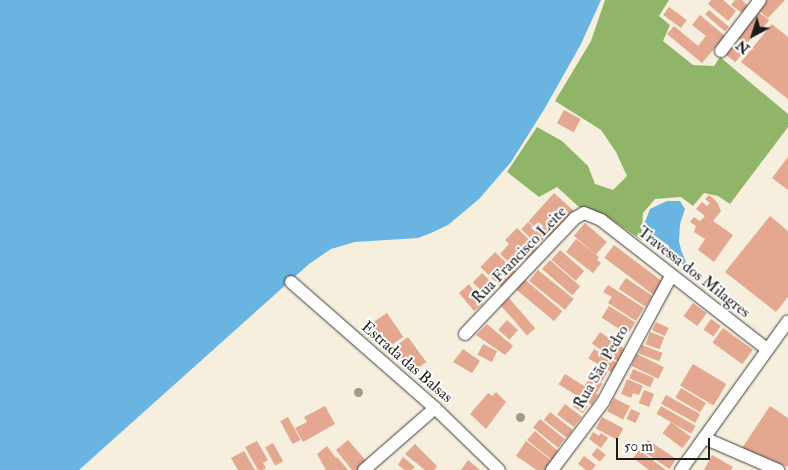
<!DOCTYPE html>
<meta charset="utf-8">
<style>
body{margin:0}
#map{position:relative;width:788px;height:470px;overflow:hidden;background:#f6efde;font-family:"IM FELL Double Pica",serif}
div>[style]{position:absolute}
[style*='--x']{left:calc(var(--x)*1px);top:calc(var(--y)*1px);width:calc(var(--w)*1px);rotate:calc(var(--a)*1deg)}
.forest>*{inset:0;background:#90b468}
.water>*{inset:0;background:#6ab4e2}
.building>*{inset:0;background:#e4a78f;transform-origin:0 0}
.roads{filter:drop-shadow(0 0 1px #3d3c39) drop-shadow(0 0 1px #3d3c39)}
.minor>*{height:12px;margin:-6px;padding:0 6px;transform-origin:6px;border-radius:6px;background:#fff}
.trees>*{width:9px;height:9px;margin:-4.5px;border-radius:50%;background:#9c9e85}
span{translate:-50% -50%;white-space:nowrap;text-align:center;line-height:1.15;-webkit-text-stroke:4px #fff;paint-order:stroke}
.street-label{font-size:16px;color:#1c1c1c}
.north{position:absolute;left:728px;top:10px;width:50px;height:50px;-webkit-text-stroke:4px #fff;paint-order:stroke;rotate:220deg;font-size:14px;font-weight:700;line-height:20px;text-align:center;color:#1c1c1c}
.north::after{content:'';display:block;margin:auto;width:18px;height:22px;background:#1c1c1c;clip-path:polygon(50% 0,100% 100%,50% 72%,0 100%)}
.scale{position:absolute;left:616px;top:438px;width:94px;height:22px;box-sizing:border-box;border:2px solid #1c1c1c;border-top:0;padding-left:6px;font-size:15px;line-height:18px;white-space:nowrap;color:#1c1c1c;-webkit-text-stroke:4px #fff;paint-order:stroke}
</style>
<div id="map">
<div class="forest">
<i style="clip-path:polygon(605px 0,669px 0,659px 16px,670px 25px,663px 41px,693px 65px,714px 66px,720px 57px,788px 114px,788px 127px,730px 204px,718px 196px,704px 193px,693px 206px,681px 197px,655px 199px,643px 213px,641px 240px,605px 215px,579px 207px,557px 187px,539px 197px,507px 172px,537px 127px,562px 141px,588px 166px,595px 184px,613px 190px,627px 176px,616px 152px,601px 130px,555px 101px,591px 41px)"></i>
</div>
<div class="water">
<i style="clip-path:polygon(0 0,601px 0,581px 44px,545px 108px,511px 162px,479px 199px,448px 225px,431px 233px,418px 238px,355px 242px,331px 249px,309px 264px,79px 470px,0 470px)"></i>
<i style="clip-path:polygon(667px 201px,680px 201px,685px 209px,680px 224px,679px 241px,681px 250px,688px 267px,674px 264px,664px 256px,669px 246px,654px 235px,647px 243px,645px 222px,650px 209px)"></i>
</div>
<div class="building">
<i style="clip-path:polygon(711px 0,723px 0,736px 11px,728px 21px,708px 4px)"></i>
<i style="clip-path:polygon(735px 0,742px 0,748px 6px,742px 13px,731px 5px)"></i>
<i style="clip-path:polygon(767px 0,785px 0,768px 18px,758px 10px)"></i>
<i style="left:669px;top:7px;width:22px;height:10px;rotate:36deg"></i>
<i style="left:709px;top:10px;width:26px;height:6px;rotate:40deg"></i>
<i style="clip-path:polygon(756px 10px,769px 20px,762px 30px,758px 28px,746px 45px,736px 37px)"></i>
<i style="clip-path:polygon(700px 15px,725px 36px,702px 63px,667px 34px,674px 26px,698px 46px,706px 36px,692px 25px)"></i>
<i style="clip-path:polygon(772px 24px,788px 37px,788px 99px,741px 62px)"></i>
<i style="left:732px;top:42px;width:15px;height:14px;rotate:37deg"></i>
<i style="left:564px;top:110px;width:19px;height:15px;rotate:28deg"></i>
<i style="clip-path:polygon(788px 157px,788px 190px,772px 178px)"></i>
<i style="left:554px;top:193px;width:28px;height:38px;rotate:42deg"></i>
<i style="clip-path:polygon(709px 195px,717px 202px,721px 211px,713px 221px,733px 235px,714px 262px,698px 250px,705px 239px,694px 232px,696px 226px,690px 222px,694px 217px,700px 221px,705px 216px,696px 209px,702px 202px,707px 206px,710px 203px,705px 199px)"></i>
<i style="clip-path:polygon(770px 216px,788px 231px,788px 297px,776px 312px,725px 272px)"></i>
<i style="left:528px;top:222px;width:23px;height:10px;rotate:43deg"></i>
<i style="left:585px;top:223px;width:29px;height:17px;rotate:41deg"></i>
<i style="clip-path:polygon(517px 228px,538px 248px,526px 260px,522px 256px,513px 266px,500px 254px,509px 244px,505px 240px)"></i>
<i style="clip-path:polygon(576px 239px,599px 257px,597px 260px,601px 263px,593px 273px,566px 252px)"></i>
<i style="left:614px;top:245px;width:63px;height:16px;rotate:37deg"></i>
<i style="left:560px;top:250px;width:32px;height:13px;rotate:41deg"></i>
<i style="left:495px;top:252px;width:29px;height:21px;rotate:44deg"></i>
<i style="left:550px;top:260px;width:40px;height:12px;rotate:41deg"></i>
<i style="left:538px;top:270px;width:46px;height:14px;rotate:39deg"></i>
<i style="left:482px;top:273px;width:14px;height:13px;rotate:45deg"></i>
<i style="left:626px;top:278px;width:32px;height:13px;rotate:34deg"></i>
<i style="left:524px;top:279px;width:50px;height:13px;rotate:40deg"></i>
<i style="clip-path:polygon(469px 284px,483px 304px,474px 311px,459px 293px)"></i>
<i style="clip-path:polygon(608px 285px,644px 308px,636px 321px,608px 303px,612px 297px,603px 292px)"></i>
<i style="left:509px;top:298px;width:40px;height:11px;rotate:49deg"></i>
<i style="left:693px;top:303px;width:17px;height:16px;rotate:36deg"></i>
<i style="left:609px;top:306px;width:31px;height:14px;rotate:32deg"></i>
<i style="left:387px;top:313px;width:29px;height:19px;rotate:56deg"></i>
<i style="left:711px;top:319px;width:12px;height:13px;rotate:35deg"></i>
<i style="left:507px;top:320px;width:15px;height:13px;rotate:42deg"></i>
<i style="left:656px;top:322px;width:14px;height:9px;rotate:25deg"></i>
<i style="clip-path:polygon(487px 324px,513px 346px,505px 355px,476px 335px)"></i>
<i style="left:723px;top:328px;width:37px;height:18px;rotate:36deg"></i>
<i style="left:600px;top:332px;width:32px;height:14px;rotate:35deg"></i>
<i style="left:650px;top:332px;width:15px;height:13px;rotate:20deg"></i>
<i style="left:408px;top:337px;width:31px;height:20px;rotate:54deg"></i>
<i style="left:483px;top:344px;width:16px;height:12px;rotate:27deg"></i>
<i style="left:642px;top:345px;width:22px;height:9px;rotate:21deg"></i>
<i style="clip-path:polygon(463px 349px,480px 361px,472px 373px,453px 362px)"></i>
<i style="left:594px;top:349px;width:27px;height:11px;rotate:31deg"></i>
<i style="left:637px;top:354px;width:30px;height:13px;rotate:26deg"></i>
<i style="left:595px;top:364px;width:15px;height:12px;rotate:32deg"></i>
<i style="left:693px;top:364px;width:39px;height:25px;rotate:31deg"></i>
<i style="left:633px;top:369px;width:23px;height:10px;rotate:23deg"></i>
<i style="left:565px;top:374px;width:39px;height:12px;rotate:32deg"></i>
<i style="left:591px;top:376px;width:14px;height:12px;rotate:34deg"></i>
<i style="clip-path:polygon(627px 379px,643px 386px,639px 395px,633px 393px,631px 398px,621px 394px)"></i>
<i style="left:681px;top:388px;width:29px;height:11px;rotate:31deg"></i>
<i style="left:644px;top:390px;width:11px;height:14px;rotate:22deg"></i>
<i style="clip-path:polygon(496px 392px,506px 402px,486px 429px,470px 414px,488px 393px,492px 396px)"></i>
<i style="left:666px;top:395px;width:39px;height:10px;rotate:29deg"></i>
<i style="left:614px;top:398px;width:18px;height:15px;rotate:27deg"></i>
<i style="left:578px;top:399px;width:12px;height:9px;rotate:35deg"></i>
<i style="left:565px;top:404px;width:21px;height:13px;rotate:37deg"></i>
<i style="clip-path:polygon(325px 406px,335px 424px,303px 442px,295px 428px,307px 422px,304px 417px)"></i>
<i style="left:661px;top:406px;width:40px;height:9px;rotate:30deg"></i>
<i style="clip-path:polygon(770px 406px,788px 418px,788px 467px,742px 448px)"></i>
<i style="left:631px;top:409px;width:10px;height:11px;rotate:24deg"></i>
<i style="left:550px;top:412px;width:29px;height:10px;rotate:38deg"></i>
<i style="left:288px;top:417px;width:26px;height:9px;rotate:61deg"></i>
<i style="left:602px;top:417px;width:24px;height:13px;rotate:28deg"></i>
<i style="left:540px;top:419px;width:32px;height:11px;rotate:39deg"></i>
<i style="left:671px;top:422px;width:25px;height:14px;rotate:37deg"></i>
<i style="clip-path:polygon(535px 431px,558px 451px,552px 460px,527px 440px)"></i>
<i style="clip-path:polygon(593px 432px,599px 436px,601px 433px,608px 438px,601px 448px,589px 439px)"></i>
<i style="clip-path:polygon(348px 440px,367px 462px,357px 470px,352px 470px,336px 450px)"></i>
<i style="left:648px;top:440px;width:34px;height:12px;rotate:34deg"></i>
<i style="clip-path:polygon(257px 441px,268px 460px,263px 463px,266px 468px,263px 470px,258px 470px,245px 447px)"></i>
<i style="clip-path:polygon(526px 441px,552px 461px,546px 470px,537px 470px,516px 456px)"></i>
<i style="left:273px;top:443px;width:21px;height:9px;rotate:61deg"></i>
<i style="clip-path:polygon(415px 444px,437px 466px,434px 470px,425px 470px,405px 454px)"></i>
<i style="clip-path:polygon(327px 446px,336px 458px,337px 457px,348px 470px,326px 470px,317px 454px)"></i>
<i style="left:597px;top:448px;width:11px;height:9px;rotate:38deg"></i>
<i style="clip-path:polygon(639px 450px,666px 470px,649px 470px,633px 458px)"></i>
<i style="clip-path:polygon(244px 451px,255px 470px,238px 470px,231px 458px)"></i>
<i style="clip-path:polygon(712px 455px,733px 467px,731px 470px,704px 470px)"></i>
<i style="clip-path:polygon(584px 456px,596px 465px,592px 470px,586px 470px,578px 464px)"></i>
<i style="clip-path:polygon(403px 457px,415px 467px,412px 470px,405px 470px,398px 465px)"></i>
<i style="clip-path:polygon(468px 460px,480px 470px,461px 470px)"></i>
</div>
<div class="roads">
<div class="minor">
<i style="--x:721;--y:51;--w:64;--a:-52.6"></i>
<i style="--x:291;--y:282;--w:191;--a:41.2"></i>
<i style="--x:435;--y:408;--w:89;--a:44.1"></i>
<i style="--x:465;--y:334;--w:160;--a:-46.5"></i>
<i style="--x:575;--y:218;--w:10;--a:-29"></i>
<i style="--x:584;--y:213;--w:18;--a:22"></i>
<i style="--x:601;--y:220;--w:210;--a:37.9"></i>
<i style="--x:704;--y:438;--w:81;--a:23.4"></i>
<i style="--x:364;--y:470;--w:94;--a:-41.1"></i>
<i style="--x:552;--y:470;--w:85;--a:-53.1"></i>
<i style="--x:603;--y:402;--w:143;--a:-61.6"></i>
<i style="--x:681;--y:470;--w:183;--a:-54.3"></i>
</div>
</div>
<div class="trees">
<i style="left:358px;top:392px"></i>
<i style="left:520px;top:417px"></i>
</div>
<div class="street-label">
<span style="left:519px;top:255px;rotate:-46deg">Rua Francisco Leite</span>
<span style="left:694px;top:272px;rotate:38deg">Travessa dos Milagres</span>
<span style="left:407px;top:362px;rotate:41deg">Estrada das Balsas</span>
<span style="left:601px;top:367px;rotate:-60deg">Rua São Pedro</span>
</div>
<div class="north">N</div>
<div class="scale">50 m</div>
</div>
